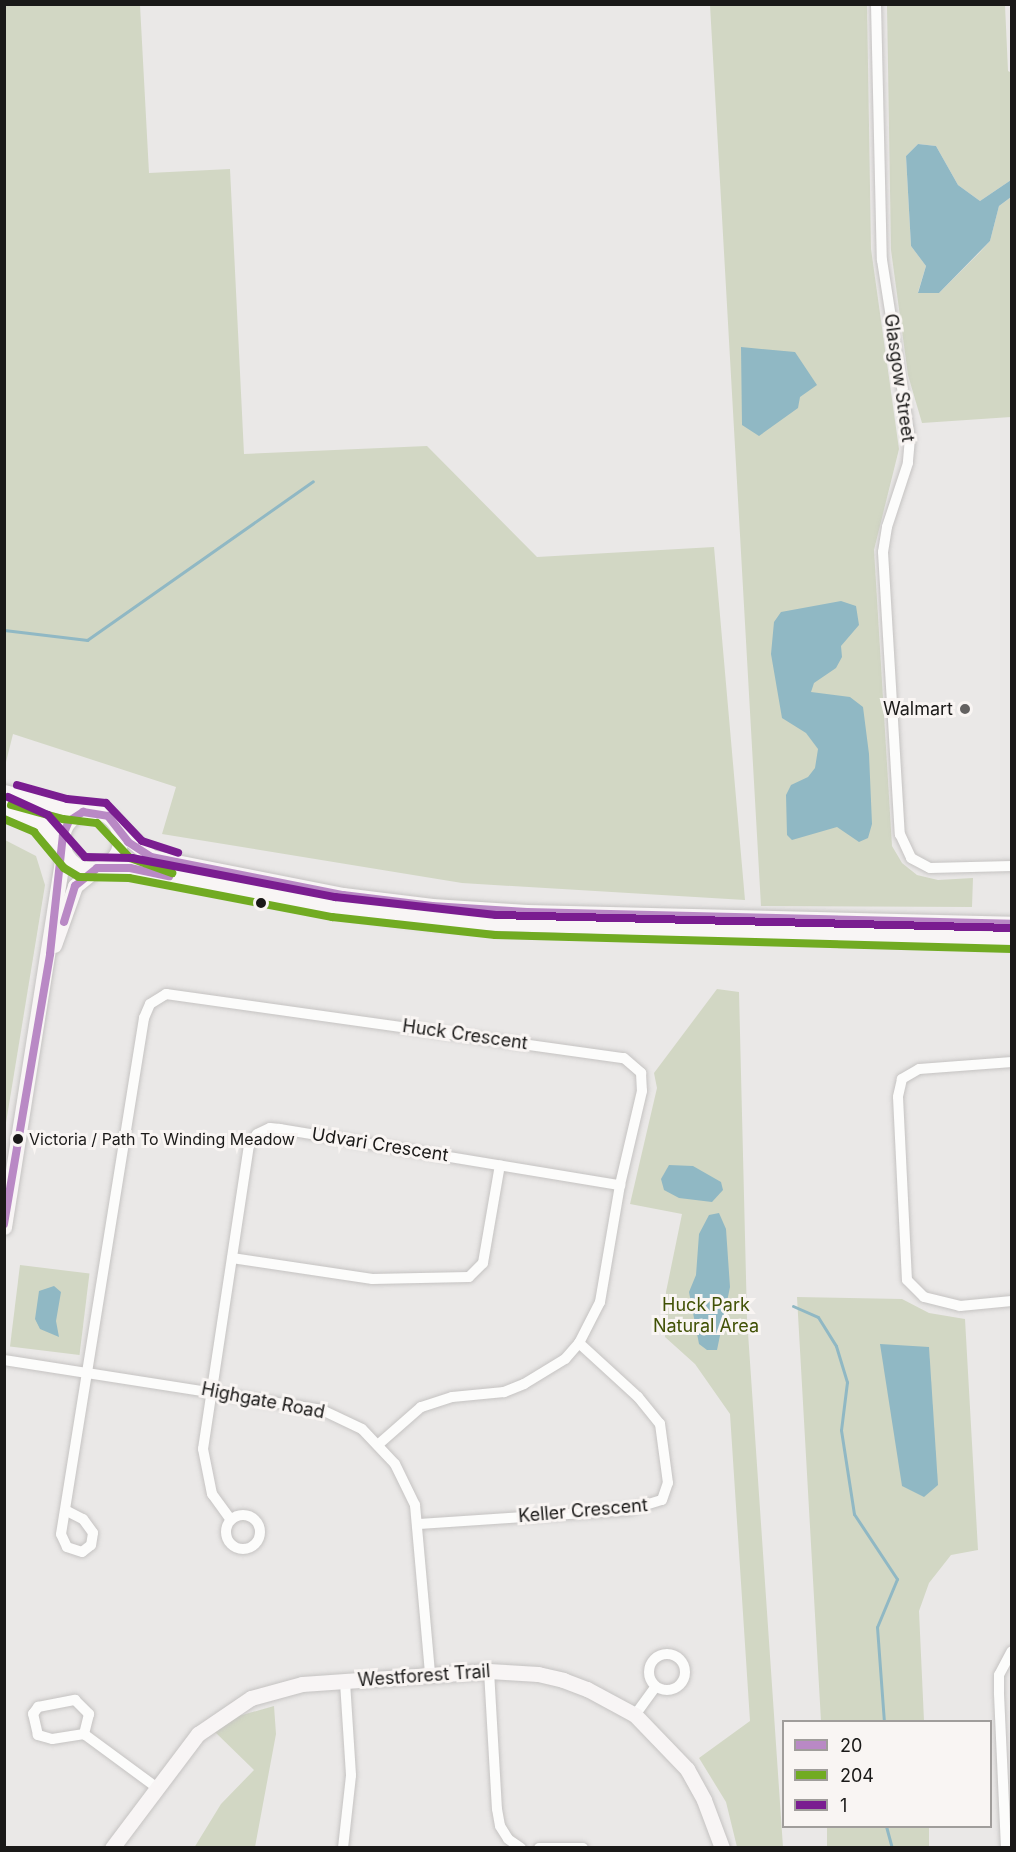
<!DOCTYPE html>
<style>
body{margin:0}
#map{position:relative;width:1016px;height:1852px;overflow:hidden;background:#eae8e7;font-family:Inter,sans-serif}
div>[style]{position:absolute}
[style*='--x']{left:calc(var(--x)*1px);top:calc(var(--y)*1px);width:calc(var(--w)*1px);rotate:calc(var(--a)*1deg)}
.green>*{inset:0;background:#d2d7c4;transform-origin:0 0}
.water>*{inset:0;background:#90b8c4}
.stream>*{height:3px;margin:-1.5px;padding:0 1.5px;transform-origin:1.5px;border-radius:1.5px;background:#90b8c4}
.roads{filter:drop-shadow(0 0 2px #c5c3c2) drop-shadow(0 0 2px #c5c3c2)}
.street>*{height:10px;margin:-5px;padding:0 5px;transform-origin:5px;border-radius:5px;background:#fcfcfb}
.street>.ring{margin:-5px;padding:0;box-sizing:content-box;background:none;border:10px solid #fcfcfb;border-radius:50%}
.secondary>*{height:15px;margin:-7.5px;padding:0 7.5px;transform-origin:7.5px;border-radius:7.5px;background:#f8f5f5}
.secondary>.ring{margin:-7.5px;padding:0;box-sizing:content-box;background:none;border:15px solid #f8f5f5;border-radius:50%}
.bus-1>*{height:8px;margin:-4px;padding:0 4px;transform-origin:4px;border-radius:4px;background:#b989c5}
.bus-2>*{height:8px;margin:-4px;padding:0 4px;transform-origin:4px;border-radius:4px;background:#71ab22}
.bus-3>*{height:8px;margin:-4px;padding:0 4px;transform-origin:4px;border-radius:4px;background:#7a1d90}
.dots>*{width:16px;height:16px;translate:-50% -50%;box-sizing:border-box;border:3px solid #f9f5f3;border-radius:50%}
span{translate:-50% -50%;white-space:nowrap;text-align:center;line-height:1.15;-webkit-text-stroke:6px #f9f5f3;paint-order:stroke}
.bus-label{font-size:16px;color:#1a1918}
.left{translate:0 -50%;text-align:left}
.street-label{font-size:18px;color:#1a1918}
.poi-label{font-size:18px;color:#1a1918}
.right{translate:-100% -50%;text-align:right}
.park-label{font-size:18px;color:#415105}
.frame{position:absolute;inset:0;border:6px solid #1a1918;pointer-events:none}
.legend{position:absolute;left:782px;top:1720px;width:210px;height:108px;box-sizing:border-box;background:#f9f5f3;border:2px solid #a09d9b;margin:0;padding:8px 10px;list-style:none;font-size:18px;color:#1a1918}
.legend li{display:flex;align-items:center;gap:12px;height:30px}
.legend b{width:30px;border:2px solid #a09d9b}
</style>
<div id="map">
<div class="green">
<i style="clip-path:polygon(5px 5px,140px 5px,149px 173px,230px 169px,244px 454px,427px 446px,537px 557px,714px 547px,745px 900px,462px 883px,162px 834px,176px 787px,13px 734px,5px 766px)"></i>
<i style="clip-path:polygon(710px 5px,867px 5px,871px 249px,899px 449px,874px 550px,892px 846px,902px 863px,917px 875px,938px 880px,973px 878px,972px 907px,761px 906px)"></i>
<i style="clip-path:polygon(887px 5px,1005px 5px,1008px 71px,1012px 73px,1011px 180px,980px 201px,958px 185px,936px 146px,918px 144px,906px 156px,911px 246px,926px 266px,918px 292px,939px 293px,979px 253px,990px 241px,999px 206px,1011px 197px,1011px 417px,922px 423px,908px 375px,891px 250px)"></i>
<i style="clip-path:polygon(5px 840px,36px 856px,45px 885px,5px 1129px)"></i>
<i style="clip-path:polygon(717px 989px,739px 992px,747px 1318px,783px 1847px,737px 1847px,726px 1802px,699px 1758px,750px 1721px,730px 1414px,695px 1364px,665px 1337px,666px 1292px,682px 1214px,630px 1204px,657px 1088px,654px 1073px)"></i>
<i style="left:20px;top:1265px;width:70px;height:82px;rotate:7deg"></i>
<i style="clip-path:polygon(797px 1297px,902px 1299px,929px 1313px,965px 1319px,978px 1550px,951px 1555px,929px 1583px,919px 1611px,924px 1721px,821px 1721px)"></i>
<i style="clip-path:polygon(274px 1706px,276px 1734px,255px 1847px,194px 1848px,221px 1804px,254px 1770px,215px 1732px,235px 1717px)"></i>
<i style="left:827px;top:1827px;width:102px;height:20px"></i>
</div>
<div class="water">
<i style="clip-path:polygon(918px 144px,936px 146px,958px 185px,980px 201px,1011px 180px,1011px 197px,999px 206px,990px 241px,939px 293px,918px 293px,926px 266px,911px 246px,906px 156px)"></i>
<i style="clip-path:polygon(741px 347px,795px 352px,817px 385px,800px 397px,798px 408px,759px 436px,742px 425px)"></i>
<i style="clip-path:polygon(841px 601px,856px 606px,859px 625px,841px 646px,842px 657px,836px 668px,814px 683px,811px 692px,850px 697px,863px 707px,869px 754px,872px 824px,868px 838px,859px 842px,837px 827px,792px 840px,787px 835px,786px 795px,791px 785px,808px 777px,815px 768px,818px 749px,806px 733px,782px 718px,771px 654px,774px 622px,781px 612px)"></i>
<i style="clip-path:polygon(669px 1165px,693px 1166px,721px 1182px,723px 1190px,712px 1202px,679px 1198px,664px 1190px,661px 1179px)"></i>
<i style="clip-path:polygon(719px 1213px,726px 1229px,730px 1287px,717px 1350px,707px 1350px,699px 1344px,689px 1292px,696px 1275px,699px 1234px,709px 1215px)"></i>
<i style="clip-path:polygon(54px 1286px,61px 1292px,56px 1321px,59px 1337px,40px 1329px,35px 1319px,39px 1291px)"></i>
<i style="clip-path:polygon(880px 1344px,929px 1347px,938px 1485px,924px 1497px,902px 1486px)"></i>
</div>
<div class="stream">
<i style="--x:4;--y:630;--w:84;--a:6.9"></i>
<i style="--x:87;--y:640;--w:276;--a:-35.1"></i>
<i style="--x:793;--y:1306;--w:27;--a:24"></i>
<i style="--x:818;--y:1317;--w:34;--a:58"></i>
<i style="--x:836;--y:1346;--w:38;--a:73"></i>
<i style="--x:847;--y:1382;--w:48;--a:97.1"></i>
<i style="--x:841;--y:1430;--w:85;--a:81.2"></i>
<i style="--x:854;--y:1514;--w:78;--a:56.5"></i>
<i style="--x:897;--y:1579;--w:52;--a:112.6"></i>
<i style="--x:877;--y:1627;--w:95;--a:85.8"></i>
<i style="--x:886;--y:1826;--w:23;--a:75"></i>
</div>
<div class="roads">
<div class="street">
<i style="--x:876;--y:4;--w:256;--a:88.7"></i>
<i style="--x:882;--y:260;--w:180;--a:81.1"></i>
<i style="--x:910;--y:438;--w:25;--a:95"></i>
<i style="--x:908;--y:463;--w:67;--a:108.2"></i>
<i style="--x:887;--y:527;--w:25;--a:99"></i>
<i style="--x:883;--y:552;--w:283;--a:86.6"></i>
<i style="--x:900;--y:834;--w:26;--a:65"></i>
<i style="--x:911;--y:858;--w:21;--a:28"></i>
<i style="--x:930;--y:868;--w:82;--a:-1.4"></i>
<i style="--x:1012;--y:1062;--w:93;--a:175.7"></i>
<i style="--x:919;--y:1069;--w:20;--a:150"></i>
<i style="--x:902;--y:1079;--w:18;--a:103"></i>
<i style="--x:898;--y:1097;--w:183;--a:87.2"></i>
<i style="--x:907;--y:1280;--w:24;--a:45"></i>
<i style="--x:924;--y:1297;--w:37;--a:14"></i>
<i style="--x:960;--y:1306;--w:52;--a:-5.5"></i>
<i style="--x:232;--y:1258;--w:142;--a:8.5"></i>
<i style="--x:372;--y:1279;--w:97;--a:-1.2"></i>
<i style="--x:469;--y:1277;--w:20;--a:-45"></i>
<i style="--x:483;--y:1263;--w:99;--a:-80.2"></i>
<i style="--x:4;--y:1360;--w:322;--a:8.9"></i>
<i style="--x:322;--y:1410;--w:44;--a:25.4"></i>
<i style="--x:362;--y:1429;--w:48;--a:46.7"></i>
<i style="--x:395;--y:1464;--w:46;--a:64"></i>
<i style="--x:415;--y:1505;--w:170;--a:84.9"></i>
<i style="--x:67;--y:1511;--w:18;--a:27"></i>
<i style="--x:83;--y:1519;--w:17;--a:54"></i>
<i style="--x:93;--y:1533;--w:12;--a:99"></i>
<i style="--x:91;--y:1545;--w:11;--a:142"></i>
<i style="--x:82;--y:1552;--w:16;--a:-162"></i>
<i style="--x:67;--y:1547;--w:14;--a:-115"></i>
<i style="--x:61;--y:1534;--w:523;--a:-80.86"></i>
<i style="--x:144;--y:1018;--w:15;--a:-67"></i>
<i style="--x:150;--y:1004;--w:19;--a:-32"></i>
<i style="--x:166;--y:994;--w:462;--a:8"></i>
<i style="--x:624;--y:1058;--w:23;--a:41"></i>
<i style="--x:641;--y:1073;--w:18;--a:87"></i>
<i style="--x:642;--y:1091;--w:97;--a:103.2"></i>
<i style="--x:620;--y:1185;--w:119;--a:99.7"></i>
<i style="--x:600;--y:1302;--w:46;--a:117.1"></i>
<i style="--x:579;--y:1343;--w:21;--a:131"></i>
<i style="--x:565;--y:1359;--w:48;--a:148.6"></i>
<i style="--x:524;--y:1384;--w:22;--a:158"></i>
<i style="--x:504;--y:1392;--w:52;--a:174.5"></i>
<i style="--x:452;--y:1397;--w:33;--a:162"></i>
<i style="--x:421;--y:1407;--w:55;--a:138.7"></i>
<i class="ring" style="left:226px;top:1515px;width:24px;height:24px"></i>
<i style="--x:231;--y:1520;--w:32;--a:-126"></i>
<i style="--x:212;--y:1494;--w:46;--a:-101.3"></i>
<i style="--x:203;--y:1449;--w:306;--a:-81.4"></i>
<i style="--x:249;--y:1146;--w:14;--a:-56"></i>
<i style="--x:257;--y:1134;--w:14;--a:-25"></i>
<i style="--x:270;--y:1128;--w:10;--a:6"></i>
<i style="--x:280;--y:1129;--w:345;--a:9.4"></i>
<i style="--x:419;--y:1524;--w:210;--a:-3.8"></i>
<i style="--x:629;--y:1510;--w:34;--a:-17"></i>
<i style="--x:662;--y:1500;--w:18;--a:-71"></i>
<i style="--x:668;--y:1483;--w:60;--a:-97.7"></i>
<i style="--x:660;--y:1424;--w:35;--a:-129"></i>
<i style="--x:638;--y:1397;--w:80;--a:-137.5"></i>
<i class="ring" style="left:649px;top:1654px;width:26px;height:26px"></i>
<i style="--x:489;--y:1671;--w:138;--a:86.7"></i>
<i style="--x:497;--y:1809;--w:17;--a:80"></i>
<i style="--x:500;--y:1826;--w:15;--a:58"></i>
<i style="--x:508;--y:1839;--w:16;--a:35"></i>
<i style="--x:75;--y:1700;--w:20;--a:45"></i>
<i style="--x:89;--y:1714;--w:21;--a:104"></i>
<i style="--x:84;--y:1734;--w:32;--a:171"></i>
<i style="--x:52;--y:1739;--w:15;--a:-164"></i>
<i style="--x:38;--y:1735;--w:22;--a:-103"></i>
<i style="--x:33;--y:1714;--w:9;--a:-54"></i>
<i style="--x:38;--y:1707;--w:38;--a:-11"></i>
<i style="--x:635;--y:1715;--w:34;--a:-54"></i>
<i style="--x:84;--y:1734;--w:89;--a:36.4"></i>
<i style="--x:343;--y:1848;--w:73;--a:-83.7"></i>
<i style="--x:351;--y:1775;--w:94;--a:-93.7"></i>
<i style="--x:539;--y:1848;--w:44;--a:0"></i>
<i style="--x:1006;--y:1848;--w:156;--a:-92.6"></i>
<i style="--x:999;--y:1692;--w:17;--a:-90"></i>
<i style="--x:999;--y:1675;--w:27;--a:-62"></i>
</div>
<div class="secondary">
<i style="--x:4;--y:792;--w:81;--a:14.2"></i>
<i style="--x:4;--y:807;--w:40;--a:23.4"></i>
<i style="--x:41;--y:823;--w:35;--a:49"></i>
<i class="ring" style="left:62px;top:811px;width:43px;height:43px"></i>
<i style="--x:118;--y:829;--w:43;--a:40.3"></i>
<i style="--x:151;--y:857;--w:196;--a:11.2"></i>
<i style="--x:343;--y:895;--w:90;--a:7"></i>
<i style="--x:432;--y:906;--w:95;--a:3.6"></i>
<i style="--x:527;--y:912;--w:485;--a:1.4"></i>
<i style="--x:101;--y:867;--w:29;--a:2"></i>
<i style="--x:130;--y:868;--w:207;--a:10.9"></i>
<i style="--x:333;--y:907;--w:105;--a:7.7"></i>
<i style="--x:437;--y:921;--w:575;--a:1.79"></i>
<i style="--x:54;--y:945;--w:63;--a:-70.4"></i>
<i style="--x:75;--y:886;--w:28;--a:-39"></i>
<i style="--x:4;--y:1227;--w:383;--a:-81"></i>
<i style="--x:112;--y:1848;--w:143;--a:-53"></i>
<i style="--x:198;--y:1734;--w:64;--a:-34.2"></i>
<i style="--x:251;--y:1698;--w:53;--a:-15.4"></i>
<i style="--x:302;--y:1684;--w:187;--a:-4"></i>
<i style="--x:489;--y:1671;--w:49;--a:3.5"></i>
<i style="--x:538;--y:1674;--w:26;--a:13"></i>
<i style="--x:563;--y:1680;--w:26;--a:21"></i>
<i style="--x:587;--y:1689;--w:55;--a:28.4"></i>
<i style="--x:635;--y:1715;--w:75;--a:46.1"></i>
<i style="--x:687;--y:1769;--w:35;--a:61"></i>
<i style="--x:704;--y:1800;--w:51;--a:69.4"></i>
</div>
</div>
<div class="bus-1">
<i style="--x:64;--y:922;--w:38;--a:-73"></i>
<i style="--x:75;--y:886;--w:28;--a:-39"></i>
<i style="--x:97;--y:868;--w:33;--a:0"></i>
<i style="--x:130;--y:868;--w:40;--a:12"></i>
<i style="--x:4;--y:1224;--w:274;--a:-80.3"></i>
<i style="--x:50;--y:954;--w:120;--a:-83.8"></i>
<i style="--x:63;--y:835;--w:15;--a:-67"></i>
<i style="--x:69;--y:821;--w:17;--a:-33"></i>
<i style="--x:83;--y:812;--w:25;--a:9"></i>
<i style="--x:108;--y:816;--w:33;--a:52"></i>
<i style="--x:128;--y:842;--w:27;--a:33"></i>
<i style="--x:151;--y:857;--w:196;--a:11.2"></i>
<i style="--x:343;--y:895;--w:90;--a:7"></i>
<i style="--x:432;--y:906;--w:95;--a:3.6"></i>
<i style="--x:527;--y:912;--w:485;--a:1.4"></i>
</div>
<div class="bus-2">
<i style="--x:11;--y:805;--w:54;--a:15.1"></i>
<i style="--x:63;--y:819;--w:34;--a:7"></i>
<i style="--x:97;--y:823;--w:48;--a:46.7"></i>
<i style="--x:130;--y:858;--w:45;--a:19.7"></i>
<i style="--x:4;--y:819;--w:33;--a:23"></i>
<i style="--x:34;--y:832;--w:47;--a:50.2"></i>
<i style="--x:64;--y:868;--w:17;--a:31"></i>
<i style="--x:79;--y:877;--w:50;--a:1.1"></i>
<i style="--x:129;--y:878;--w:207;--a:10.9"></i>
<i style="--x:332;--y:917;--w:164;--a:6.3"></i>
<i style="--x:495;--y:935;--w:517;--a:1.55"></i>
</div>
<div class="bus-3">
<i style="--x:17;--y:785;--w:52;--a:15.6"></i>
<i style="--x:67;--y:799;--w:39;--a:6"></i>
<i style="--x:106;--y:803;--w:52;--a:46.5"></i>
<i style="--x:142;--y:841;--w:38;--a:18"></i>
<i style="--x:8;--y:797;--w:44;--a:24.2"></i>
<i style="--x:48;--y:815;--w:56;--a:48.6"></i>
<i style="--x:85;--y:857;--w:47;--a:1.2"></i>
<i style="--x:132;--y:858;--w:207;--a:10.9"></i>
<i style="--x:335;--y:897;--w:162;--a:6.4"></i>
<i style="--x:496;--y:915;--w:516;--a:1.44"></i>
</div>
<div class="dots">
<i style="left:965px;top:709px;background:#636160"></i>
<i style="left:261px;top:903px;background:#1a1918"></i>
<i style="left:18px;top:1139px;background:#1a1918"></i>
</div>
<div class="bus-label">
<span class="left" style="left:29px;top:1139px">Victoria / Path To Winding Meadow</span>
</div>
<div class="street-label">
<span style="left:899px;top:378px;rotate:82deg">Glasgow Street</span>
<span style="left:465px;top:1035px;rotate:8deg">Huck Crescent</span>
<span style="left:380px;top:1145px;rotate:9deg">Udvari Crescent</span>
<span style="left:263px;top:1401px;rotate:11deg">Highgate Road</span>
<span style="left:583px;top:1511px;rotate:-5deg">Keller Crescent</span>
<span style="left:424px;top:1676px;rotate:-4deg">Westforest Trail</span>
</div>
<div class="poi-label">
<span class="right" style="left:953px;top:709px">Walmart</span>
</div>
<div class="park-label">
<span style="left:706px;top:1316px">Huck Park<br>Natural Area</span>
</div>
<div class="frame"></div>
<ul class="legend">
<li><b style="height:8px;background:#b989c5"></b>20</li>
<li><b style="height:8px;background:#71ab22"></b>204</li>
<li><b style="height:8px;background:#7a1d90"></b>1</li>
</ul>
</div>
